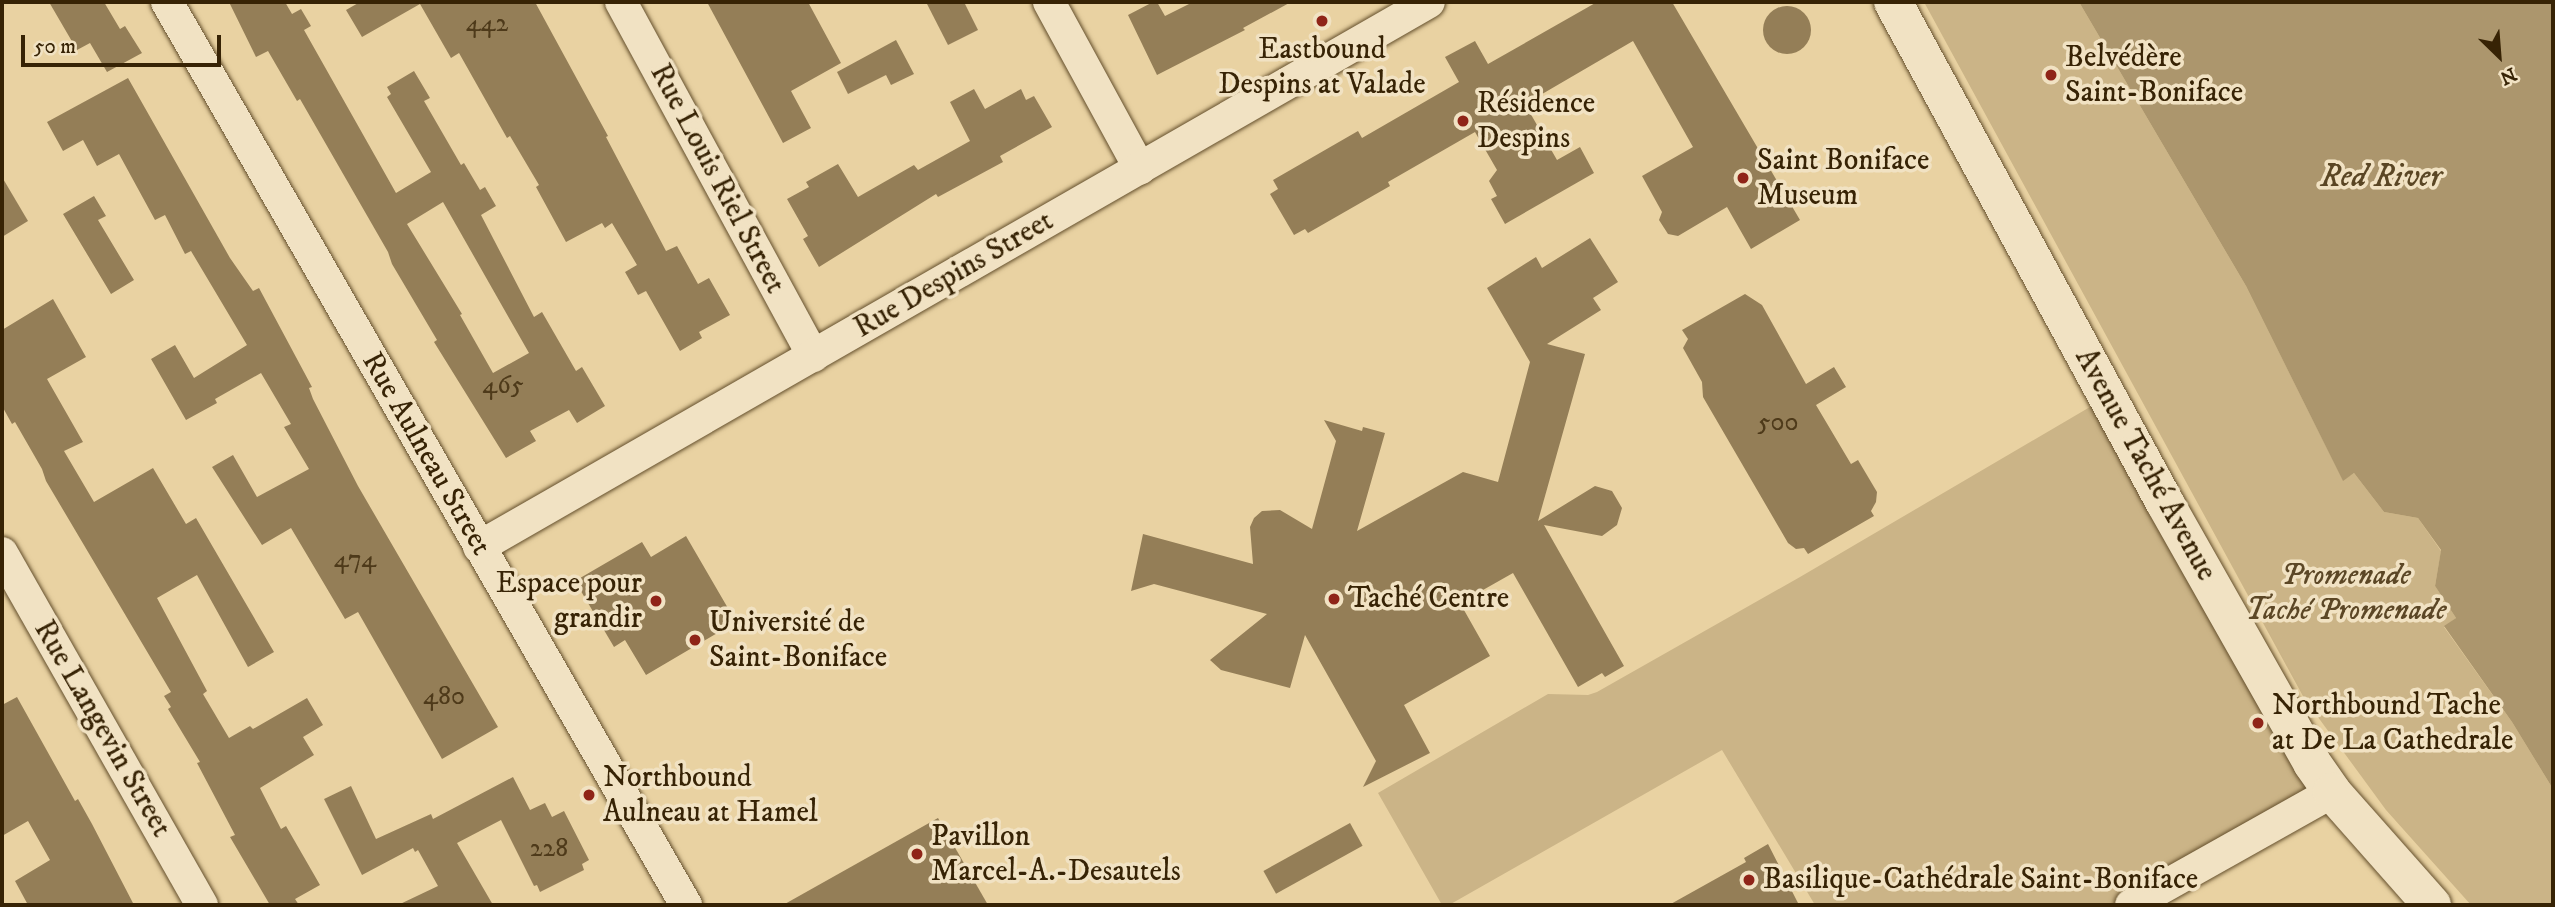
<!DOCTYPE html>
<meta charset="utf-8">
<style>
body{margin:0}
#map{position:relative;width:2555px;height:907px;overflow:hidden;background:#e9d2a2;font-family:"IM FELL DW Pica",serif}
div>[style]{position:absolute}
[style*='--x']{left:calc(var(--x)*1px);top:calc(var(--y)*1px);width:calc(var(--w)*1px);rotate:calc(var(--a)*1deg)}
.green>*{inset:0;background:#cbb487}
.water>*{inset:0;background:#ac966d}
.building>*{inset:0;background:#947e57;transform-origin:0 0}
.round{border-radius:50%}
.roads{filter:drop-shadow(0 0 2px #644f2c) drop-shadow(0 0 2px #644f2c)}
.street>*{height:32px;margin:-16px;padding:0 16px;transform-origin:16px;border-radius:16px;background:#f1e2c3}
.secondary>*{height:38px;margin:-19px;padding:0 19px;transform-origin:19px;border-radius:19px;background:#f1e2c3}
.dots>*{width:19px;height:19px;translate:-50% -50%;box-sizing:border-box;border:4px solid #f1e2c3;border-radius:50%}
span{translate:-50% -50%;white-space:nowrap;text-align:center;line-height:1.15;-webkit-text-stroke:7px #f1e2c3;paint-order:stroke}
.number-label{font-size:26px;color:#4e3a1a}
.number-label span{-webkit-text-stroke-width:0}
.poi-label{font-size:30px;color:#372305}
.left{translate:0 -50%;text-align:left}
.right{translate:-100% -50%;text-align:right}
.street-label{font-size:30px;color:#372305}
.park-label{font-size:30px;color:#5c4726;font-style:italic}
.water-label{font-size:32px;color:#5a4624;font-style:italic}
.frame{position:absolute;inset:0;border:4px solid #372305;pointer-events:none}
.north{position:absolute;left:2464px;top:21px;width:70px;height:70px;-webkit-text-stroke:5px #f1e2c3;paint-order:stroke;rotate:155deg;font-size:19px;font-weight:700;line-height:28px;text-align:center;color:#372305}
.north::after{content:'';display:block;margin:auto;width:24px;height:32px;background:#372305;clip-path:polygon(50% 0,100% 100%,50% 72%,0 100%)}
.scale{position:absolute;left:21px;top:35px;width:200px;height:32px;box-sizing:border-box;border:4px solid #372305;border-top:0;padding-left:9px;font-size:21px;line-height:24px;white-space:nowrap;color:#372305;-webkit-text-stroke:5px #f1e2c3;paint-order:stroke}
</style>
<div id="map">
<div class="green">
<i style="clip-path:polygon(1924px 2px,2079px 2px,2246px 286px,2343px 480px,2354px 473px,2384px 512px,2418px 518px,2441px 551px,2435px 586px,2456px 618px,2444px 627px,2512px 722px,2553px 789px,2553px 905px,2471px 905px,2386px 810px,2304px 698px)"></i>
<i style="clip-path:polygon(2107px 397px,2332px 792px,2131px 905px,1815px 905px,1722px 750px,1449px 905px,1442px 905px,1378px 793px,1548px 694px,1588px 695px,1597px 692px,1800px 577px)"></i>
</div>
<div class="water">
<i style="clip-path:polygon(2079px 2px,2553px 2px,2553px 789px,2512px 722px,2444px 626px,2456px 618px,2435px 586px,2441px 550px,2418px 518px,2384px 512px,2354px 473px,2343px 481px,2246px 286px)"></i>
</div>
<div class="building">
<i style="clip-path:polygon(49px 2px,104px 2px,120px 29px,125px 26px,142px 53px,107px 72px,90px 43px,77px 50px)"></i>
<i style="clip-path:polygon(evenodd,229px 2px,285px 2px,292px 14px,301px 9px,311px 26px,304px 30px,396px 193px,431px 172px,387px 97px,391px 94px,387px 87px,414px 71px,430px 98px,424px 101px,461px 165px,464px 163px,480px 190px,485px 187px,496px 206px,481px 215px,534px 317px,542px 312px,576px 371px,582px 367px,605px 406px,577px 423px,569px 410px,530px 431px,536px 441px,506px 458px,434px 342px,437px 340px,392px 264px,388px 252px,300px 99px,297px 101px,268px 51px,256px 57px,229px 2px,443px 202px,529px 353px,493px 373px,460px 315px,462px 314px,407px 224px,443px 202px)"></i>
<i style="clip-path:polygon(360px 2px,535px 2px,608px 136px,606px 137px,666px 251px,677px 246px,698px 284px,709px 278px,730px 315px,699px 332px,702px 338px,680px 351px,646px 291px,638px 295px,625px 272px,637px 265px,612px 223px,605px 228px,602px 223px,566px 242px,536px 187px,539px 185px,510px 136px,507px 138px,459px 53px,451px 58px,420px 4px,362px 37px,346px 10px)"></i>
<i style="clip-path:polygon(707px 2px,808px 2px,841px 63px,791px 91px,811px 128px,783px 143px)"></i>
<i style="clip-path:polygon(926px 2px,964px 2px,978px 30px,948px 45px)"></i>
<i style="clip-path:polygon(1153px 2px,1157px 2px,1165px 16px,1193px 2px,1291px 2px,1243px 28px,1245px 30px,1157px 75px,1128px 15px)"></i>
<i style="clip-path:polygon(1597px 2px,1672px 2px,1800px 220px,1751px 249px,1727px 207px,1678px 236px,1668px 234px,1659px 220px,1662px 212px,1642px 176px,1693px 147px,1633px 41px,1525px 104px,1557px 160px,1580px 147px,1594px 173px,1505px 224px,1491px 199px,1497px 196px,1489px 181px,1497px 170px,1475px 132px,1388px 182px,1390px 186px,1308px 233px,1305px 229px,1294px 235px,1270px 194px,1278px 189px,1273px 180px,1358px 131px,1362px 138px,1459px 82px,1445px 57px,1475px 41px,1488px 64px)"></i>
<i class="round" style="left:1763px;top:6px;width:48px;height:48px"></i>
<i style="clip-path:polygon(896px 40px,914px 74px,891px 85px,886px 75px,848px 94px,837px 72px)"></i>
<i style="clip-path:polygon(128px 78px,230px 258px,253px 291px,259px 288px,312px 387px,309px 388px,313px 399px,358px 486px,498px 727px,442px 759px,358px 612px,345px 619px,291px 528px,262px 545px,212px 467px,233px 455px,257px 497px,309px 469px,284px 427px,291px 424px,261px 373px,215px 399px,217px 403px,186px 420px,151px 359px,175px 345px,194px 378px,247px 345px,191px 251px,185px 254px,165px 215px,155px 220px,119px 154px,97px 166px,83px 140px,63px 151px,47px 122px)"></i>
<i style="clip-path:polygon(974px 89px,985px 109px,1021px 89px,1026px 100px,1034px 96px,1052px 127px,1000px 156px,1003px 162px,938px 197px,936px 194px,819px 267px,803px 239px,808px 236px,787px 199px,809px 187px,806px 182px,838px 164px,858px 197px,914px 165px,918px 170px,970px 141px,950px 102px)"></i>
<i style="clip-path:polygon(2px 177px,28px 221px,2px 237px)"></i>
<i style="clip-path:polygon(94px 196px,106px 216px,98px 220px,134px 280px,111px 294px,63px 214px)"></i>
<i style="clip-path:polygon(1590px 238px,1618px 282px,1593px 298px,1601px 310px,1547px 344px,1585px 354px,1538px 521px,1595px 486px,1612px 491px,1622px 508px,1617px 525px,1602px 536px,1544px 525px,1624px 666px,1605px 677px,1602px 673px,1578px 687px,1513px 573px,1460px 603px,1490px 656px,1404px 705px,1430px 753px,1363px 787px,1376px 761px,1305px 635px,1290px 688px,1221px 670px,1210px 660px,1267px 614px,1154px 584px,1131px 591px,1143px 534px,1253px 564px,1250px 527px,1254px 518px,1262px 511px,1280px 510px,1312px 529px,1336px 441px,1324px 420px,1362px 431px,1363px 427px,1385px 433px,1357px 531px,1463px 472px,1498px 482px,1530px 362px,1487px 288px,1536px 257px,1542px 268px)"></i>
<i style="clip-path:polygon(1745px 294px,1762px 305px,1806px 384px,1834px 367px,1846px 387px,1816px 405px,1851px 464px,1858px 460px,1877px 492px,1876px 502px,1871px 511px,1874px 516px,1808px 554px,1804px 548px,1796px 549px,1788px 543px,1703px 397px,1702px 382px,1683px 348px,1688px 339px,1682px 330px)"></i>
<i style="clip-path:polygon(53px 299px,86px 357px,47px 379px,83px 442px,64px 451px,94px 502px,153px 468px,186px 524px,196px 518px,274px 652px,248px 667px,197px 575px,157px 598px,207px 691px,203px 694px,229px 738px,250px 726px,253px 729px,307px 698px,323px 725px,303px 737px,314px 755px,260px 788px,281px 829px,286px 826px,320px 885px,295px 899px,299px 905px,270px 905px,230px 837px,235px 835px,197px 763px,200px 762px,168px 709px,171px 707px,164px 696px,171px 692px,46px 481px,42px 469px,15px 422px,12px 424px,2px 406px,2px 330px)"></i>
<i style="clip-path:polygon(686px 536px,736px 622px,646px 675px,625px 640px,614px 647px,575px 581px,642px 542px,651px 557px)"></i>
<i style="clip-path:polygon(17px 697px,75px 801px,78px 799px,92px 824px,134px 905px,28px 905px,15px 881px,50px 860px,28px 821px,2px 836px,2px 705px)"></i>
<i style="clip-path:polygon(513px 777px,530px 810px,545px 803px,552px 817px,564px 811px,589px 860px,582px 864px,584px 870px,540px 892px,537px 885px,534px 886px,501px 820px,457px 843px,493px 905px,398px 905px,438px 886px,418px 850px,415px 852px,413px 848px,362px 875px,324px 799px,351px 786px,376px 839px,431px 814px,433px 819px)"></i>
<i style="clip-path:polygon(938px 818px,988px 905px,783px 905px)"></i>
<i style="left:1350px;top:823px;width:26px;height:99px;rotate:61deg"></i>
<i style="clip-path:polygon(1768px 844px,1799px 905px,1669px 905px,1746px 862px,1744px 858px)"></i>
</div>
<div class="roads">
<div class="street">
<i style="--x:167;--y:2;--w:1042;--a:60.11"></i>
<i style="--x:621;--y:2;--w:403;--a:61.5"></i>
<i style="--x:1049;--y:2;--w:190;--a:61.4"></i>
<i style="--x:479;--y:547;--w:1095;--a:-29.84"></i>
<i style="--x:2;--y:553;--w:405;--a:60.4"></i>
<i style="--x:2131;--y:905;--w:231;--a:-29.3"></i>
</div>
<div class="secondary">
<i style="--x:1893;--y:2;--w:570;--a:61.5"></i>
<i style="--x:2165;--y:503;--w:299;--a:60.5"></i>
<i style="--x:2312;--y:763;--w:35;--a:55"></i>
<i style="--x:2332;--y:792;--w:151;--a:48.5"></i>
</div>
</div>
<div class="dots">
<i style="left:1322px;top:21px;background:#8f2418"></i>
<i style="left:2051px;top:75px;background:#8f2418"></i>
<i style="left:1463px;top:121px;background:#8f2418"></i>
<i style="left:1743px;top:178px;background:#8f2418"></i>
<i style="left:1334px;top:599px;background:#8f2418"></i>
<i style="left:656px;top:601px;background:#8f2418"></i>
<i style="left:695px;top:640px;background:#8f2418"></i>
<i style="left:2258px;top:723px;background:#8f2418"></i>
<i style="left:589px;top:795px;background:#8f2418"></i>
<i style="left:917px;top:854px;background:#8f2418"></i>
<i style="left:1749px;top:880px;background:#8f2418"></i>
</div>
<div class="number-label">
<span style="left:487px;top:24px">442</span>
<span style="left:503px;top:386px">465</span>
<span style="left:1778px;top:423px">500</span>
<span style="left:355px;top:560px">474</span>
<span style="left:444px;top:697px">480</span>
<span style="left:549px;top:849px">228</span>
</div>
<div class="poi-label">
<span style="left:1322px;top:67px">Eastbound<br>Despins at Valade</span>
<span class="left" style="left:2065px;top:75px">Belvédère<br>Saint-Boniface</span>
<span class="left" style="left:1477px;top:121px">Résidence<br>Despins</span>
<span class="left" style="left:1757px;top:178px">Saint Boniface<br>Museum</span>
<span class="right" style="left:642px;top:601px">Espace pour<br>grandir</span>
<span class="left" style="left:1348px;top:599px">Taché Centre</span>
<span class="left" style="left:709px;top:640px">Université de<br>Saint-Boniface</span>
<span class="left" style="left:2272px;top:723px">Northbound Tache<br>at De La Cathedrale</span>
<span class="left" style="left:603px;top:795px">Northbound<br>Aulneau at Hamel</span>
<span class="left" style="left:931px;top:854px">Pavillon<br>Marcel-A.-Desautels</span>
<span class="left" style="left:1763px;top:880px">Basilique-Cathédrale Saint-Boniface</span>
</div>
<div class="street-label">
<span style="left:717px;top:179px;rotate:62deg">Rue Louis Riel Street</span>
<span style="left:954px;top:275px;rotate:-30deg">Rue Despins Street</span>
<span style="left:426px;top:454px;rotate:60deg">Rue Aulneau Street</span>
<span style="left:2145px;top:465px;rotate:61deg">Avenue Taché Avenue</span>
<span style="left:102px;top:729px;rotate:60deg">Rue Langevin Street</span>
</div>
<div class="park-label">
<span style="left:2346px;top:593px">Promenade<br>Taché Promenade</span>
</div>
<div class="water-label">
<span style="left:2381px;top:177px">Red River</span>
</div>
<div class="frame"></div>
<div class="north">N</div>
<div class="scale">50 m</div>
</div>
